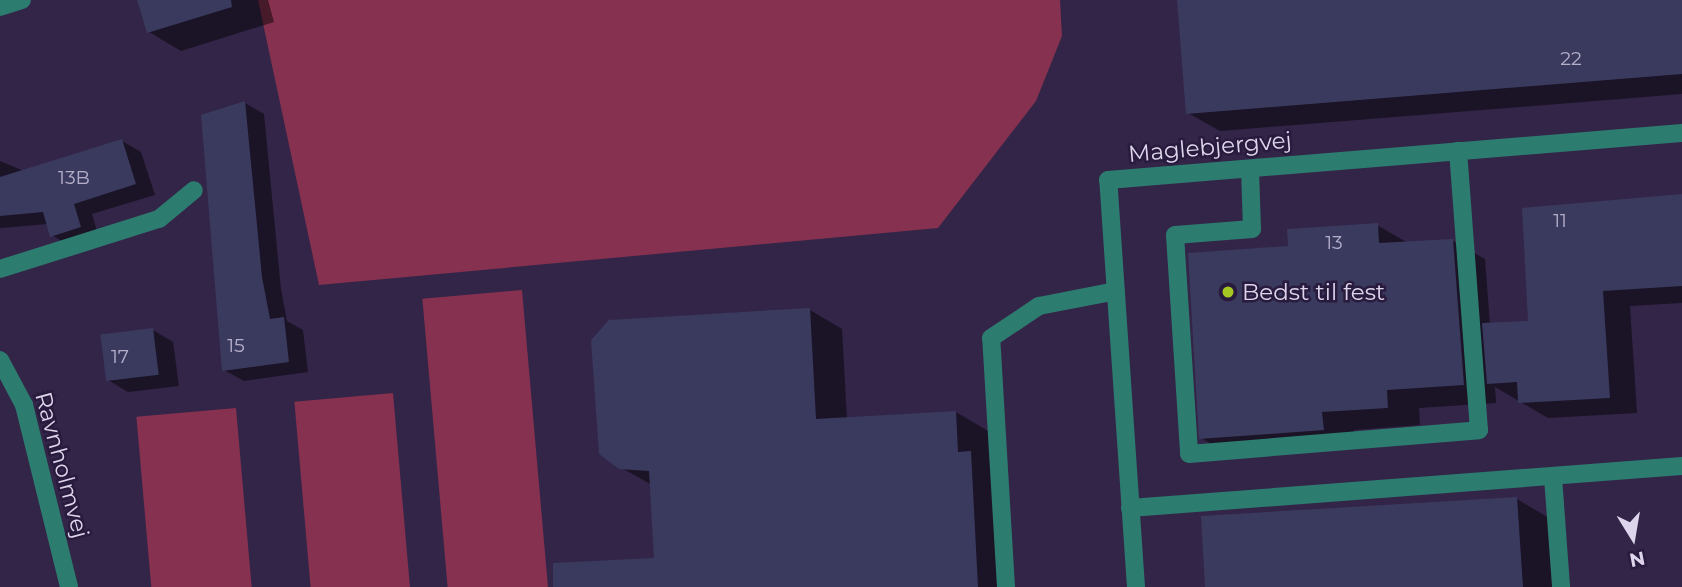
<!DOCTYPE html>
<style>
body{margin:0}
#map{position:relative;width:1682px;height:587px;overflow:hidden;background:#332548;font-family:Montserrat,sans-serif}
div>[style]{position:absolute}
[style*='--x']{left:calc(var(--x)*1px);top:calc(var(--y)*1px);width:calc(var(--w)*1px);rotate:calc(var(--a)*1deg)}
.green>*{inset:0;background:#86314f;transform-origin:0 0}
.shadow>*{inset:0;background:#0007}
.building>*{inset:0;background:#3a3a5f;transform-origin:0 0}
.minor>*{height:18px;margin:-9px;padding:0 9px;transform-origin:9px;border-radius:9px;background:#2d7c70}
.dots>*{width:19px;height:19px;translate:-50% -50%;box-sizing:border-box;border:4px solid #291b3d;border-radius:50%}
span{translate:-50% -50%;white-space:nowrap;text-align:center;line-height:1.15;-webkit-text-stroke:5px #291b3d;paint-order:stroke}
.number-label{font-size:19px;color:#b4aec9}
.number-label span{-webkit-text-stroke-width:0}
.street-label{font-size:23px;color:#ddd5ec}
.poi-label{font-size:23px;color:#ddd5ec}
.left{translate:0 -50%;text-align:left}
.north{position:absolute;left:1598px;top:503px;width:70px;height:70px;-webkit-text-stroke:5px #291b3d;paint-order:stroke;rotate:169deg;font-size:19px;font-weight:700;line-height:28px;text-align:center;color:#ddd5ec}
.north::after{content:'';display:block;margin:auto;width:24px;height:32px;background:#ddd5ec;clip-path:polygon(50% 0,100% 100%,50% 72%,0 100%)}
</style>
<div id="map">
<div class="green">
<i style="clip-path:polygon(258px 0,1060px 0,1062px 36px,1036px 101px,938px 228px,319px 285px)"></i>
<i style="left:522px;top:290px;width:298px;height:100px;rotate:85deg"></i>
<i style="left:393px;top:393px;width:195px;height:99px;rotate:85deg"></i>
<i style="left:236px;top:408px;width:180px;height:100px;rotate:85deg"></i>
</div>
<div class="shadow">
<i style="clip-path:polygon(139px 0,268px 0,274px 22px,181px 51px,149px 32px)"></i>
<i style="clip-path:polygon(1179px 0,1682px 0,1682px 94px,1220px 131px,1188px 113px)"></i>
<i style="clip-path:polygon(245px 103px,264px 114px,281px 289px,287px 321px,303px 330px,308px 372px,244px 381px,224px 370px)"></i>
<i style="clip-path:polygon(122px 141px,141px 152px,155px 195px,92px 214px,99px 238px,71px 247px,52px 235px,48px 224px,0 228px,0 161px,24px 171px)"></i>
<i style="clip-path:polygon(1682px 196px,1682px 303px,1630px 306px,1637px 413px,1548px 418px,1495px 387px,1496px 403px,1419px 408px,1420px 425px,1354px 430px,1355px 448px,1233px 457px,1201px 438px,1290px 248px,1377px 225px,1408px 243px,1453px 241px,1485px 259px,1490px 325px,1530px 322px)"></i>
<i style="clip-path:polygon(810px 310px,842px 329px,847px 419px,956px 412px,988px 431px,990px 465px,1002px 472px,1009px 587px,591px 587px,656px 559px,652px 485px,620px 467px)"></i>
<i style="clip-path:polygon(153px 330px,173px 342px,179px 386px,128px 392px,108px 380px)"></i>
<i style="clip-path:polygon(1517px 499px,1549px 518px,1553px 587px,1209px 587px)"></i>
</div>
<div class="building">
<i style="clip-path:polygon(137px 0,231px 0,232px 7px,147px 33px)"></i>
<i style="clip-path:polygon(1177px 0,1682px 0,1682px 74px,1186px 114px)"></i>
<i style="clip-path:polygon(245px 101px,262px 277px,270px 319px,284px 317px,289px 362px,222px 371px,201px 115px)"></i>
<i style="clip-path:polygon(122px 139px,136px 184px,74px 204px,81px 227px,50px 237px,43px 212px,0 216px,0 177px)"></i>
<i style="clip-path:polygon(1682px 194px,1682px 286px,1603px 291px,1610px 398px,1518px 403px,1517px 382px,1487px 384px,1482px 323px,1528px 321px,1522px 208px)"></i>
<i style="clip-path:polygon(1378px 223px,1379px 243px,1453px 239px,1464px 385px,1387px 390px,1388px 408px,1322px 412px,1324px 430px,1199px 439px,1188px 253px,1288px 246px,1287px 229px)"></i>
<i style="clip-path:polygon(810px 308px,816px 419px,956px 411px,958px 452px,971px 451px,978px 587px,553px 587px,553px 563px,654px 558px,649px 471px,619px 469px,599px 454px,591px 340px,609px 320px)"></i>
<i style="left:153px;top:328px;width:47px;height:53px;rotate:83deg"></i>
<i style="clip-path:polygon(1517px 497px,1523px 587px,1205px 587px,1201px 516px)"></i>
</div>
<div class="minor">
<i style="--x:0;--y:7;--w:23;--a:-18"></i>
<i style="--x:1250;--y:169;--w:60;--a:88.1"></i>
<i style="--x:1252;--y:229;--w:77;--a:175.5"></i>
<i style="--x:1175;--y:235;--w:219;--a:86.3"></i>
<i style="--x:1189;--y:454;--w:291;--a:-4.7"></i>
<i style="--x:1479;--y:430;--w:280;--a:-94.3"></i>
<i style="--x:0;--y:269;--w:167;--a:-17.5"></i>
<i style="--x:159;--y:219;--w:45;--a:-39.6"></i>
<i style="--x:0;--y:360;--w:51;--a:61.9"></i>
<i style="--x:24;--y:405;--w:187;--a:76.1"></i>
<i style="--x:1553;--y:477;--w:110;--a:85.8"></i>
<i style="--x:1130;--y:508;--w:554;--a:-4.35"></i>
<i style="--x:1006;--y:587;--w:249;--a:-93.4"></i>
<i style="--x:991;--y:338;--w:58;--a:-33.7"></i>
<i style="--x:1039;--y:306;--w:78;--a:-11"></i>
<i style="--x:1136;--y:587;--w:408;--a:-93.9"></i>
<i style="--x:1108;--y:180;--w:576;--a:-4.68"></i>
</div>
<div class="dots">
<i style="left:1228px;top:292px;background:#a5c823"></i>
</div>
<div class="number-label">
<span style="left:1571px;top:59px">22</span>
<span style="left:74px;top:178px">13B</span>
<span style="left:1560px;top:221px">11</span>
<span style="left:1334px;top:243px">13</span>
<span style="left:236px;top:346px">15</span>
<span style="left:120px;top:357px">17</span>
</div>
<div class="street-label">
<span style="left:1210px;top:147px;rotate:-5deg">Maglebjergvej</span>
<span style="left:62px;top:465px;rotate:75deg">Ravnholmvej</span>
</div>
<div class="poi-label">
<span class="left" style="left:1242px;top:292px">Bedst til fest</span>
</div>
<div class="north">N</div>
</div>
